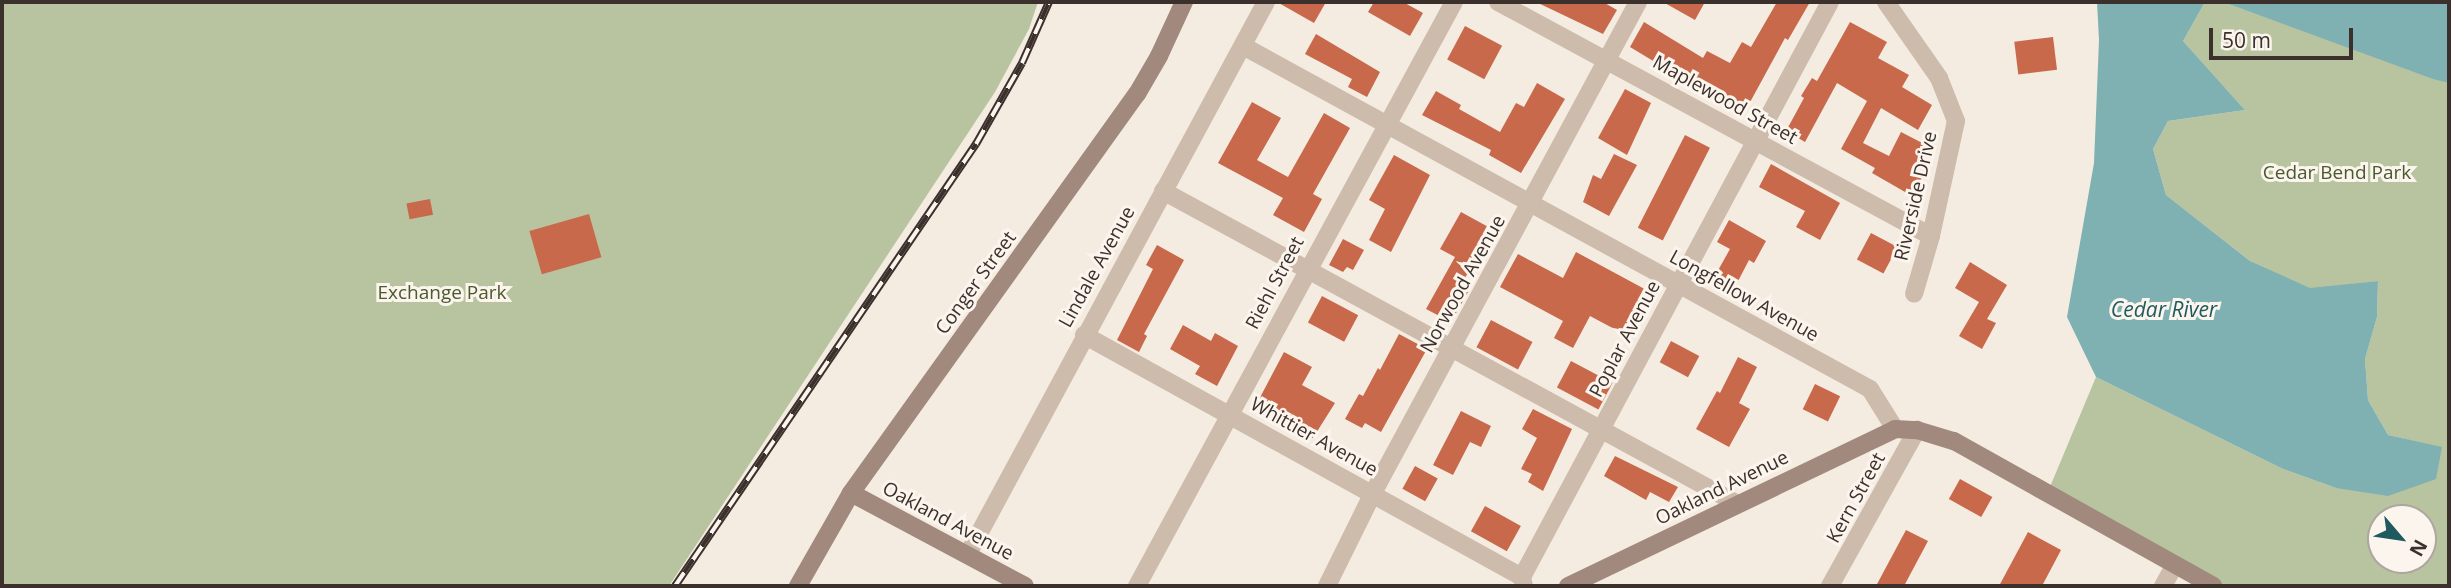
<!DOCTYPE html>
<style>
body{margin:0}
#map{position:relative;width:2451px;height:588px;overflow:hidden;background:#f4ebe1;font-family:"Open Sans",sans-serif}
div>[style]{position:absolute}
[style*='--x']{left:calc(var(--x)*1px);top:calc(var(--y)*1px);width:calc(var(--w)*1px);rotate:calc(var(--a)*1deg)}
.green>*{inset:0;background:#b8c4a0}
.water>*{inset:0;background:#7fb0b2}
.building>*{inset:0;background:#c8694b;transform-origin:0 0}
.street>*{height:18px;margin:-9px;padding:0 9px;transform-origin:9px;border-radius:9px;background:#cdbbac}
.secondary>*{height:18px;margin:-9px;padding:0 9px;transform-origin:9px;border-radius:9px;background:#a18a7d}
.rail>*{height:8px;margin-top:-4px;transform-origin:0;background:repeating-linear-gradient(90deg,#fbf5ee 0 16px,#3b302b 0 32px);box-sizing:border-box;border-block:2px solid #3b302b}
span{translate:-50% -50%;white-space:nowrap;text-align:center;line-height:1.15;-webkit-text-stroke:6px #fbf5ee;paint-order:stroke}
.street-label{font-size:19px;color:#3b302b}
.park-label{font-size:19px;color:#4a5a2e}
.water-label{font-size:21px;color:#1f5a5e;font-style:italic}
.frame{position:absolute;inset:0;border:4px solid #3b302b;pointer-events:none}
.north{position:absolute;left:2367px;top:504px;width:70px;height:70px;box-sizing:border-box;background:#fbf5ee;border:2px solid #aea6a0;border-radius:50%;rotate:119deg;font-size:19px;font-weight:700;line-height:28px;text-align:center;color:#3b302b}
.north::after{content:'';display:block;margin:auto;width:24px;height:32px;background:#1f5a5e;clip-path:polygon(50% 0,100% 100%,50% 72%,0 100%)}
.scale{position:absolute;left:2209px;top:28px;width:144px;height:32px;box-sizing:border-box;border:4px solid #3b302b;border-top:0;padding-left:9px;font-size:21px;line-height:24px;white-space:nowrap;color:#3b302b;-webkit-text-stroke:5px #fbf5ee;paint-order:stroke}
</style>
<div id="map">
<div class="green">
<i style="clip-path:polygon(2px 2px,1038px 2px,1029px 29px,995px 92px,669px 586px,2px 586px)"></i>
<i style="clip-path:polygon(evenodd,2205px 2px,2223px 2px,2449px 83px,2449px 586px,2213px 586px,2047px 494px,2096px 377px,2283px 469px,2336px 488px,2442px 448px,2388px 435px,2368px 400px,2365px 359px,2377px 317px,2378px 281px,2310px 289px,2250px 261px,2166px 195px,2153px 149px,2168px 121px,2245px 110px,2183px 41px,2205px 2px,2381px 518px,2423px 518px,2423px 560px,2381px 560px,2381px 518px)"></i>
</div>
<div class="water">
<i style="clip-path:polygon(2097px 2px,2205px 2px,2183px 41px,2245px 110px,2168px 121px,2153px 149px,2166px 195px,2250px 261px,2310px 288px,2378px 281px,2377px 317px,2365px 359px,2368px 400px,2388px 435px,2442px 447px,2436px 479px,2388px 496px,2336px 488px,2283px 469px,2096px 377px,2067px 317px,2094px 163px,2099px 40px)"></i>
<i style="clip-path:polygon(2223px 2px,2449px 2px,2449px 83px,2433px 79px)"></i>
</div>
<div class="building">
<i style="clip-path:polygon(1277px 2px,1326px 2px,1314px 23px)"></i>
<i style="clip-path:polygon(1374px 2px,1403px 2px,1423px 13px,1410px 36px,1368px 12px)"></i>
<i style="clip-path:polygon(1536px 2px,1603px 2px,1617px 10px,1603px 34px)"></i>
<i style="clip-path:polygon(1663px 2px,1705px 2px,1695px 20px)"></i>
<i style="clip-path:polygon(1777px 2px,1810px 2px,1788px 40px,1785px 38px,1743px 115px,1630px 47px,1644px 22px,1703px 58px,1707px 51px,1730px 63px,1742px 42px,1751px 47px)"></i>
<i style="clip-path:polygon(1850px 22px,1887px 42px,1878px 58px,1909px 75px,1902px 87px,1932px 105px,1918px 130px,1881px 108px,1863px 143px,1889px 156px,1901px 132px,1930px 147px,1917px 171px,1923px 175px,1912px 196px,1872px 173px,1875px 168px,1841px 149px,1867px 101px,1837px 83px,1805px 142px,1786px 131px,1804px 98px,1801px 96px,1812px 78px,1817px 81px)"></i>
<i style="left:1465px;top:26px;width:42px;height:38px;rotate:28deg"></i>
<i style="clip-path:polygon(1316px 34px,1380px 72px,1367px 97px,1348px 87px,1352px 79px,1305px 54px)"></i>
<i style="left:2053px;top:37px;width:33px;height:39px;rotate:83deg"></i>
<i style="clip-path:polygon(1537px 83px,1565px 99px,1521px 173px,1489px 155px,1491px 150px,1422px 115px,1436px 91px,1461px 105px,1459px 109px,1500px 132px,1516px 103px,1524px 107px)"></i>
<i style="clip-path:polygon(1625px 89px,1651px 103px,1627px 155px,1598px 138px)"></i>
<i style="clip-path:polygon(1252px 102px,1281px 118px,1257px 160px,1288px 177px,1324px 113px,1350px 128px,1313px 194px,1322px 199px,1304px 232px,1273px 215px,1283px 198px,1218px 163px)"></i>
<i style="left:1685px;top:135px;width:28px;height:104px;rotate:27deg"></i>
<i style="clip-path:polygon(1614px 154px,1637px 165px,1609px 216px,1583px 202px,1593px 175px,1601px 179px)"></i>
<i style="clip-path:polygon(1394px 155px,1430px 175px,1391px 252px,1369px 240px,1385px 209px,1369px 200px)"></i>
<i style="clip-path:polygon(1771px 164px,1840px 203px,1820px 240px,1796px 227px,1805px 211px,1759px 187px)"></i>
<i style="left:430px;top:199px;width:16px;height:24px;rotate:79deg"></i>
<i style="clip-path:polygon(1461px 212px,1492px 229px,1460px 287px,1468px 292px,1451px 322px,1426px 309px,1455px 257px,1440px 249px)"></i>
<i style="left:589px;top:214px;width:45px;height:62px;rotate:74deg"></i>
<i style="clip-path:polygon(1729px 220px,1766px 241px,1754px 263px,1749px 260px,1736px 285px,1716px 274px,1730px 249px,1717px 242px)"></i>
<i style="left:1871px;top:233px;width:30px;height:30px;rotate:28deg"></i>
<i style="clip-path:polygon(1343px 239px,1364px 250px,1353px 270px,1347px 267px,1343px 272px,1329px 265px)"></i>
<i style="clip-path:polygon(1157px 245px,1184px 260px,1144px 334px,1147px 336px,1139px 352px,1117px 340px,1153px 269px,1146px 265px)"></i>
<i style="clip-path:polygon(1576px 252px,1652px 293px,1640px 317px,1632px 313px,1622px 333px,1590px 316px,1573px 348px,1554px 338px,1563px 321px,1500px 287px,1518px 254px,1563px 278px)"></i>
<i style="clip-path:polygon(1970px 262px,2007px 285px,1987px 319px,1996px 323px,1982px 349px,1959px 336px,1979px 302px,1955px 288px)"></i>
<i style="left:1322px;top:296px;width:41px;height:30px;rotate:28deg"></i>
<i style="left:1491px;top:320px;width:47px;height:31px;rotate:28deg"></i>
<i style="clip-path:polygon(1183px 325px,1211px 341px,1215px 333px,1238px 346px,1217px 386px,1195px 374px,1200px 366px,1170px 349px)"></i>
<i style="clip-path:polygon(1399px 334px,1427px 349px,1381px 432px,1365px 423px,1362px 428px,1345px 419px,1359px 394px,1363px 396px,1378px 368px,1380px 370px)"></i>
<i style="left:1671px;top:341px;width:32px;height:24px;rotate:28deg"></i>
<i style="clip-path:polygon(1284px 352px,1312px 367px,1302px 385px,1335px 403px,1313px 438px,1281px 421px,1279px 425px,1264px 417px,1266px 413px,1255px 407px)"></i>
<i style="clip-path:polygon(1738px 357px,1757px 367px,1739px 403px,1750px 409px,1729px 447px,1696px 429px,1717px 391px,1720px 393px)"></i>
<i style="left:1571px;top:361px;width:47px;height:30px;rotate:28deg"></i>
<i style="left:1815px;top:384px;width:28px;height:28px;rotate:26deg"></i>
<i style="clip-path:polygon(1533px 409px,1572px 429px,1543px 491px,1528px 482px,1532px 474px,1521px 469px,1537px 438px,1522px 429px)"></i>
<i style="clip-path:polygon(1461px 411px,1491px 426px,1481px 447px,1470px 442px,1453px 475px,1433px 465px)"></i>
<i style="clip-path:polygon(1615px 456px,1678px 487px,1669px 502px,1650px 492px,1646px 500px,1604px 476px)"></i>
<i style="left:1415px;top:466px;width:26px;height:26px;rotate:29deg"></i>
<i style="left:1960px;top:479px;width:37px;height:23px;rotate:29deg"></i>
<i style="left:1485px;top:506px;width:41px;height:29px;rotate:29deg"></i>
<i style="clip-path:polygon(1906px 530px,1928px 541px,1904px 586px,1876px 586px)"></i>
<i style="clip-path:polygon(2028px 532px,2061px 550px,2042px 586px,1999px 586px)"></i>
</div>
<div class="street">
<i style="--x:1498;--y:2;--w:492;--a:28.4"></i>
<i style="--x:1886;--y:2;--w:93;--a:55.1"></i>
<i style="--x:1939;--y:78;--w:46;--a:68.4"></i>
<i style="--x:1956;--y:121;--w:118;--a:102.3"></i>
<i style="--x:1931;--y:236;--w:60;--a:106.3"></i>
<i style="--x:1243;--y:46;--w:715;--a:28.68"></i>
<i style="--x:1870;--y:389;--w:47;--a:58"></i>
<i style="--x:1163;--y:191;--w:652;--a:28.57"></i>
<i style="--x:1084;--y:335;--w:500;--a:28.92"></i>
<i style="--x:968;--y:554;--w:627;--a:-61.64"></i>
<i style="--x:1137;--y:586;--w:664;--a:-61.51"></i>
<i style="--x:1327;--y:586;--w:104;--a:-63.7"></i>
<i style="--x:1373;--y:493;--w:558;--a:-61.64"></i>
<i style="--x:1524;--y:586;--w:9;--a:-103"></i>
<i style="--x:1522;--y:577;--w:652;--a:-61.82"></i>
<i style="--x:1830;--y:586;--w:179;--a:-60.9"></i>
<i style="--x:2163;--y:586;--w:23;--a:-61"></i>
</div>
<div class="secondary">
<i style="--x:851;--y:493;--w:197;--a:28.1"></i>
<i style="--x:798;--y:586;--w:107;--a:-60.3"></i>
<i style="--x:851;--y:493;--w:491;--a:-54.4"></i>
<i style="--x:1137;--y:94;--w:44;--a:-59.9"></i>
<i style="--x:1159;--y:56;--w:60;--a:-65.2"></i>
<i style="--x:1568;--y:586;--w:363;--a:-25.6"></i>
<i style="--x:1895;--y:429;--w:22;--a:3"></i>
<i style="--x:1917;--y:430;--w:39;--a:17"></i>
<i style="--x:1954;--y:441;--w:297;--a:29.2"></i>
</div>
<div class="rail">
<i style="--x:675;--y:586;--w:535;--a:-55.75"></i>
<i style="--x:976;--y:144;--w:93;--a:-60.4"></i>
<i style="--x:1022;--y:63;--w:67;--a:-66.1"></i>
</div>
<div class="street-label">
<span style="left:1725px;top:100px;rotate:29deg">Maplewood Street</span>
<span style="left:1916px;top:196px;rotate:-77deg">Riverside Drive</span>
<span style="left:1097px;top:267px;rotate:-61deg">Lindale Avenue</span>
<span style="left:976px;top:283px;rotate:-54deg">Conger Street</span>
<span style="left:1275px;top:283px;rotate:-62deg">Riehl Street</span>
<span style="left:1463px;top:284px;rotate:-61deg">Norwood Avenue</span>
<span style="left:1744px;top:296px;rotate:29deg">Longfellow Avenue</span>
<span style="left:1625px;top:339px;rotate:-62deg">Poplar Avenue</span>
<span style="left:1314px;top:437px;rotate:29deg">Whittier Avenue</span>
<span style="left:1722px;top:488px;rotate:-26deg">Oakland Avenue</span>
<span style="left:1856px;top:498px;rotate:-61deg">Kern Street</span>
<span style="left:948px;top:521px;rotate:28deg">Oakland Avenue</span>
</div>
<div class="park-label">
<span style="left:2337px;top:173px">Cedar Bend Park</span>
<span style="left:442px;top:293px">Exchange Park</span>
</div>
<div class="water-label">
<span style="left:2164px;top:309px">Cedar River</span>
</div>
<div class="frame"></div>
<div class="north">N</div>
<div class="scale">50 m</div>
</div>
